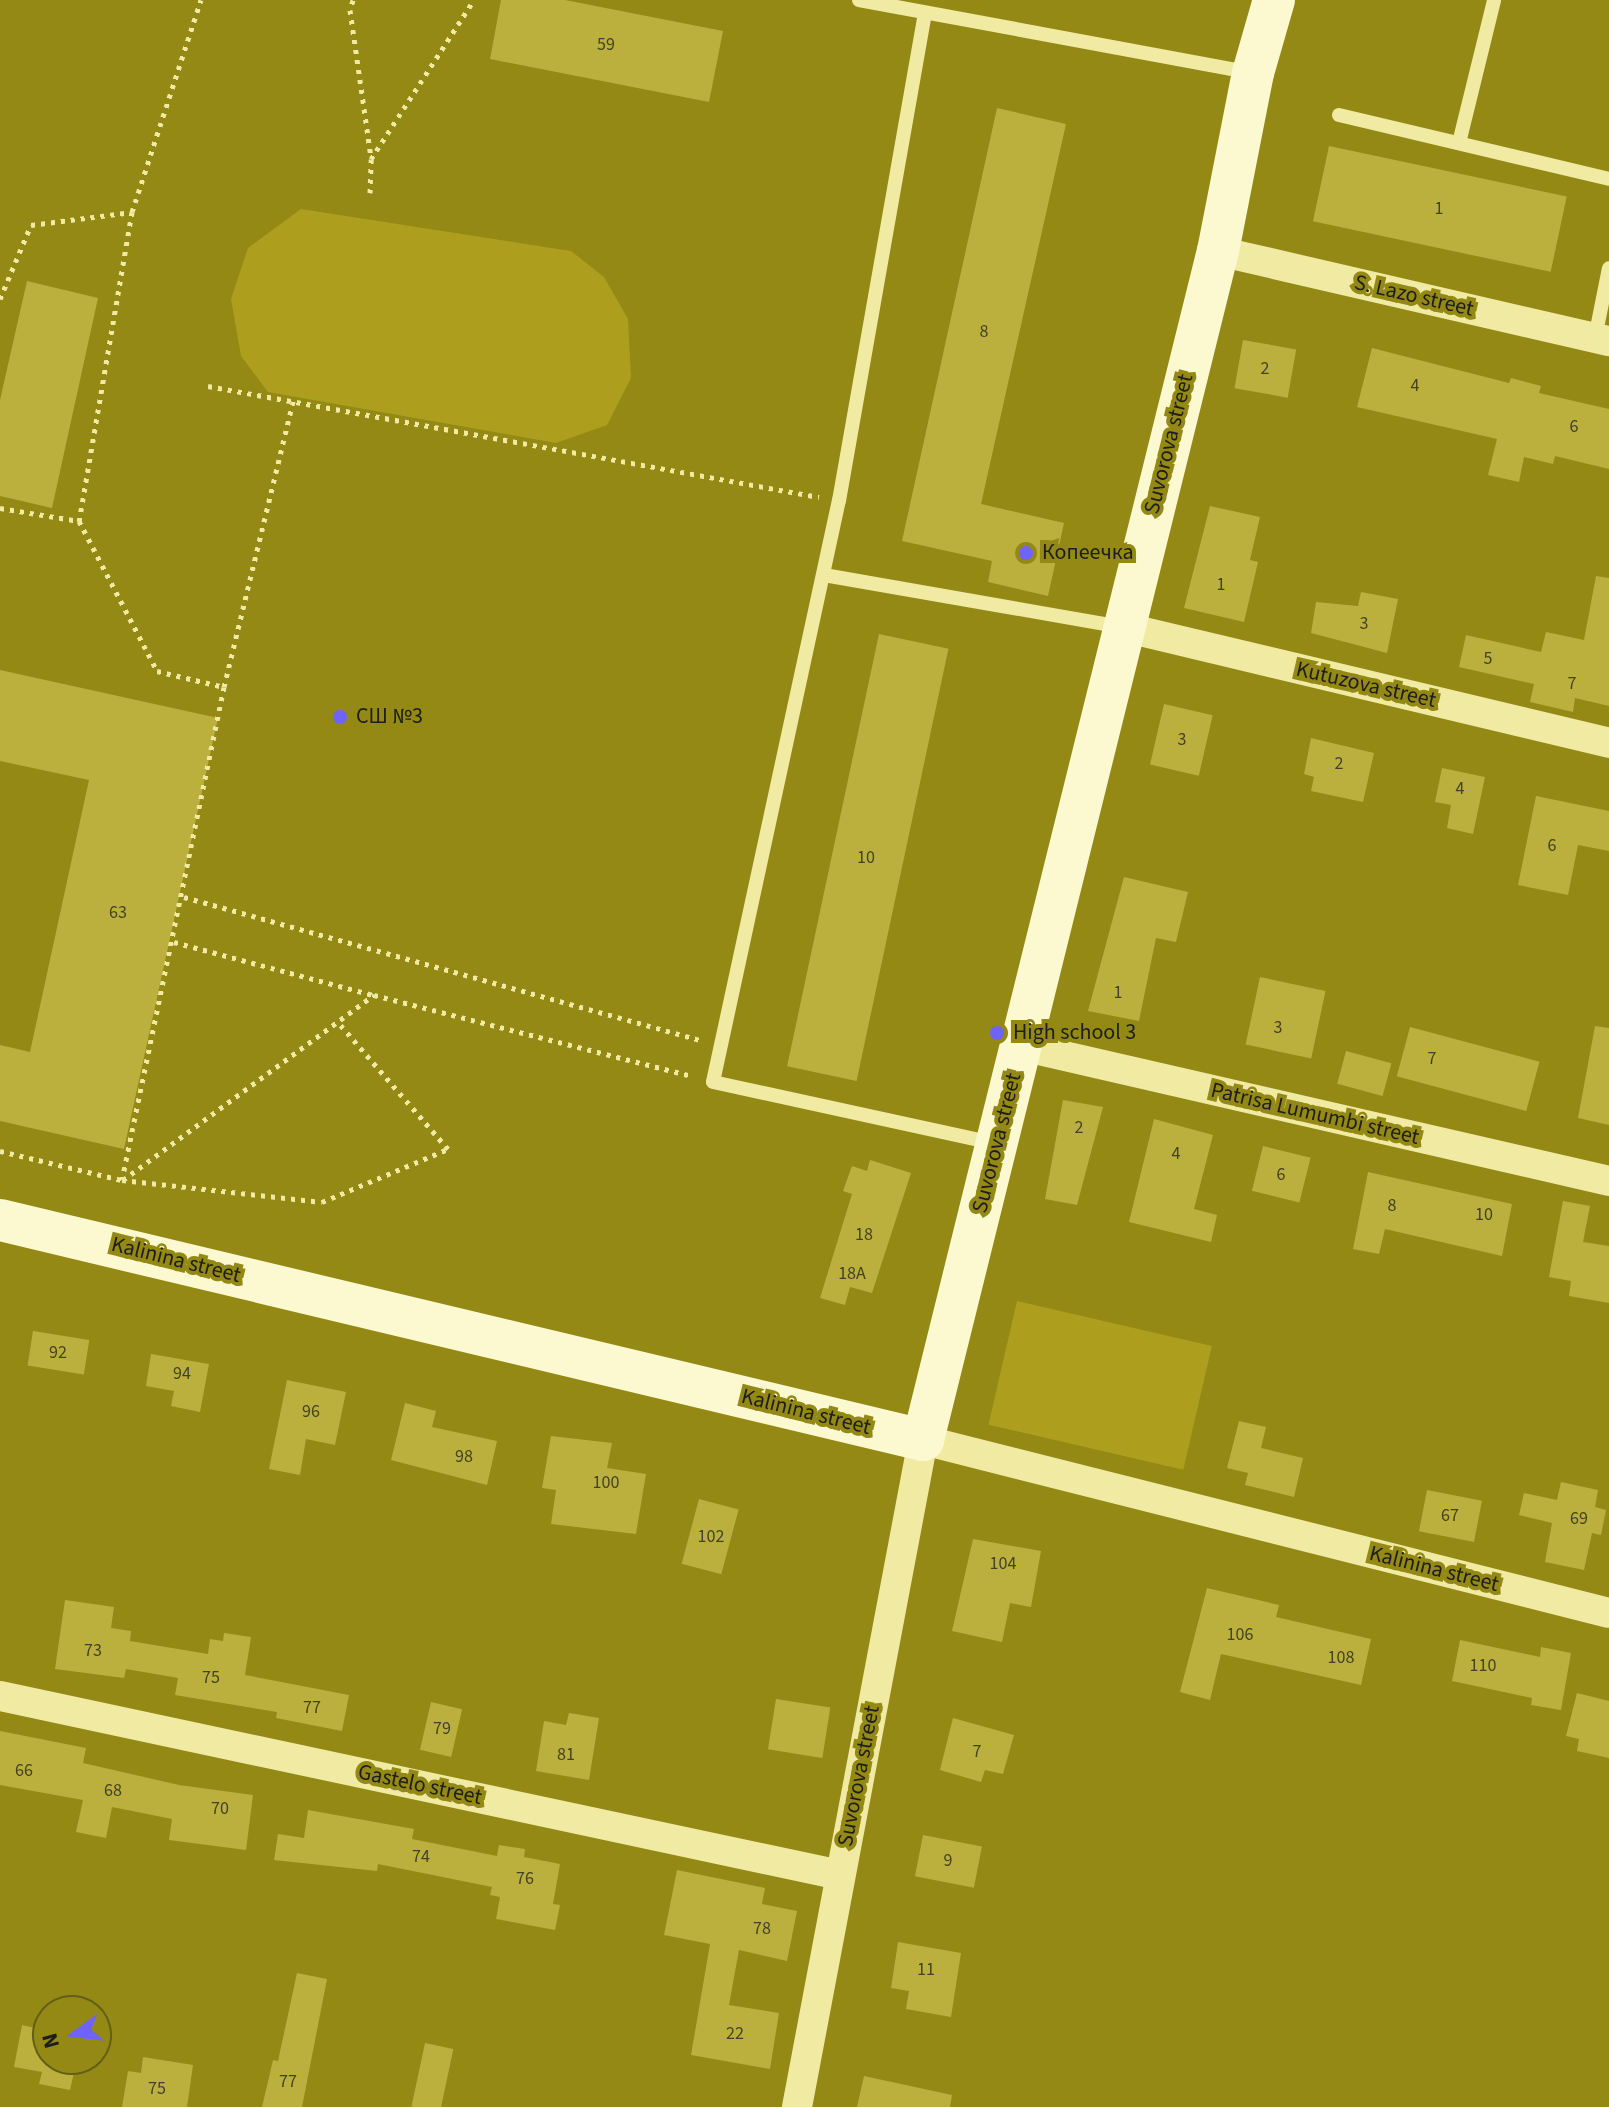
<!DOCTYPE html>
<meta charset="utf-8">
<style>
body{margin:0}
#map{position:relative;width:1609px;height:2107px;overflow:hidden;background:#938914;font-family:"Source Sans 3",sans-serif}
div>[style]{position:absolute}
[style*='--x']{left:calc(var(--x)*1px);top:calc(var(--y)*1px);width:calc(var(--w)*1px);rotate:calc(var(--a)*1deg)}
.green>*{inset:0;background:#ad9f1d;transform-origin:0 0}
.building>*{inset:0;background:#bbb03d;transform-origin:0 0}
.path>*{height:5px;margin-top:-2.5px;transform-origin:0;background:repeating-linear-gradient(90deg,#f1eaa3 0 4px,transparent 0 10px)}
.service>*{height:14px;margin:-7px;padding:0 7px;transform-origin:7px;border-radius:7px;background:#f1eaa3}
.minor>*{height:30px;margin:-15px;padding:0 15px;transform-origin:15px;border-radius:15px;background:#f1eaa3}
.secondary>*{height:42px;margin:-21px;padding:0 21px;transform-origin:21px;border-radius:21px;background:#fcf9d1}
.dots>*{width:22px;height:22px;translate:-50% -50%;box-sizing:border-box;border:4px solid #938914;border-radius:50%}
span{translate:-50% -50%;white-space:nowrap;text-align:center;line-height:1.15;-webkit-text-stroke:8px #938914;paint-order:stroke}
.number-label{font-size:18px;color:#444225}
.number-label span{-webkit-text-stroke-width:0}
.street-label{font-size:22px;color:#1d1d1d}
.poi-label{font-size:22px;color:#1d1d1d}
.left{translate:0 -50%;text-align:left}
.north{position:absolute;left:32px;top:1995px;width:80px;height:80px;box-sizing:border-box;background:#938914;border:2px solid #645e18;border-radius:50%;rotate:255deg;font-size:22px;font-weight:700;line-height:32px;text-align:center;color:#1d1d1d}
.north::after{content:'';display:block;margin:auto;width:28px;height:36px;background:#6e63ff;clip-path:polygon(50% 0,100% 100%,50% 72%,0 100%)}
</style>
<div id="map">
<div class="green">
<i style="clip-path:polygon(301px 209px,571px 251px,604px 277px,628px 319px,631px 378px,607px 425px,556px 443px,268px 392px,241px 356px,231px 299px,248px 248px)"></i>
<i style="left:1017px;top:1301px;width:200px;height:127px;rotate:13deg"></i>
</div>
<div class="building">
<i style="clip-path:polygon(501px 0,565px 0,723px 31px,709px 102px,490px 59px)"></i>
<i style="clip-path:polygon(997px 108px,1066px 124px,981px 504px,1064px 523px,1048px 596px,988px 582px,992px 561px,902px 541px)"></i>
<i style="left:1329px;top:146px;width:243px;height:77px;rotate:12deg"></i>
<i style="clip-path:polygon(27px 281px,98px 298px,52px 508px,0 496px,0 400px)"></i>
<i style="left:1243px;top:340px;width:54px;height:49px;rotate:10deg"></i>
<i style="clip-path:polygon(1372px 348px,1509px 383px,1511px 378px,1541px 386px,1539px 393px,1609px 409px,1609px 469px,1555px 456px,1553px 464px,1524px 457px,1519px 482px,1488px 475px,1497px 439px,1357px 407px)"></i>
<i style="clip-path:polygon(1210px 506px,1260px 517px,1250px 560px,1258px 562px,1244px 622px,1184px 608px)"></i>
<i style="clip-path:polygon(1596px 576px,1609px 578px,1609px 706px,1575px 698px,1573px 712px,1530px 702px,1534px 684px,1459px 667px,1466px 635px,1541px 652px,1546px 632px,1584px 640px)"></i>
<i style="clip-path:polygon(1361px 592px,1398px 599px,1387px 653px,1311px 633px,1316px 602px,1358px 606px)"></i>
<i style="left:879px;top:634px;width:71px;height:442px;rotate:12deg"></i>
<i style="clip-path:polygon(0 670px,218px 718px,124px 1149px,0 1121px,0 1045px,30px 1052px,89px 780px,0 761px)"></i>
<i style="left:1164px;top:704px;width:50px;height:62px;rotate:13deg"></i>
<i style="clip-path:polygon(1311px 738px,1374px 753px,1363px 802px,1311px 791px,1314px 777px,1304px 774px)"></i>
<i style="clip-path:polygon(1442px 768px,1485px 777px,1473px 834px,1447px 828px,1451px 805px,1435px 802px)"></i>
<i style="clip-path:polygon(1536px 796px,1609px 811px,1609px 851px,1578px 845px,1568px 895px,1518px 885px)"></i>
<i style="clip-path:polygon(1124px 877px,1188px 892px,1176px 942px,1156px 938px,1139px 1021px,1088px 1011px)"></i>
<i style="left:1260px;top:977px;width:67px;height:69px;rotate:12deg"></i>
<i style="clip-path:polygon(1595px 1026px,1609px 1028px,1609px 1125px,1578px 1118px)"></i>
<i style="left:1410px;top:1027px;width:134px;height:51px;rotate:15deg"></i>
<i style="left:1346px;top:1051px;width:47px;height:34px;rotate:15deg"></i>
<i style="clip-path:polygon(1063px 1100px,1103px 1107px,1077px 1205px,1045px 1199px)"></i>
<i style="clip-path:polygon(1154px 1119px,1213px 1135px,1194px 1209px,1217px 1215px,1211px 1242px,1129px 1222px)"></i>
<i style="left:1263px;top:1146px;width:49px;height:46px;rotate:14deg"></i>
<i style="clip-path:polygon(870px 1160px,911px 1173px,872px 1293px,850px 1287px,845px 1305px,820px 1298px,852px 1194px,843px 1191px,852px 1166px,867px 1171px)"></i>
<i style="clip-path:polygon(1368px 1172px,1512px 1204px,1502px 1256px,1385px 1229px,1379px 1254px,1353px 1249px)"></i>
<i style="clip-path:polygon(1563px 1201px,1590px 1206px,1583px 1242px,1609px 1246px,1609px 1303px,1569px 1296px,1571px 1281px,1549px 1277px)"></i>
<i style="left:33px;top:1331px;width:57px;height:35px;rotate:9deg"></i>
<i style="clip-path:polygon(151px 1354px,209px 1364px,200px 1412px,171px 1406px,174px 1391px,146px 1386px)"></i>
<i style="clip-path:polygon(287px 1380px,346px 1392px,335px 1445px,306px 1439px,300px 1475px,269px 1469px)"></i>
<i style="clip-path:polygon(405px 1403px,436px 1411px,432px 1427px,497px 1441px,487px 1485px,391px 1460px)"></i>
<i style="clip-path:polygon(1239px 1421px,1266px 1427px,1261px 1448px,1303px 1458px,1294px 1497px,1245px 1485px,1248px 1473px,1227px 1468px)"></i>
<i style="clip-path:polygon(551px 1436px,612px 1443px,607px 1468px,646px 1474px,636px 1534px,551px 1524px,556px 1490px,542px 1488px)"></i>
<i style="clip-path:polygon(1561px 1482px,1598px 1490px,1595px 1507px,1606px 1510px,1601px 1535px,1592px 1533px,1584px 1570px,1545px 1562px,1552px 1523px,1519px 1515px,1524px 1493px,1557px 1500px)"></i>
<i style="left:1427px;top:1490px;width:56px;height:42px;rotate:11deg"></i>
<i style="left:699px;top:1499px;width:41px;height:67px;rotate:15deg"></i>
<i style="clip-path:polygon(973px 1539px,1041px 1551px,1031px 1607px,1010px 1603px,1002px 1642px,952px 1631px)"></i>
<i style="clip-path:polygon(1207px 1588px,1279px 1605px,1276px 1617px,1371px 1639px,1361px 1685px,1221px 1654px,1210px 1700px,1180px 1692px)"></i>
<i style="clip-path:polygon(65px 1600px,114px 1607px,111px 1628px,131px 1631px,130px 1641px,208px 1654px,210px 1639px,223px 1641px,224px 1633px,251px 1637px,245px 1675px,349px 1695px,342px 1731px,276px 1718px,277px 1712px,175px 1695px,178px 1678px,126px 1669px,124px 1678px,55px 1669px)"></i>
<i style="clip-path:polygon(1460px 1640px,1540px 1657px,1541px 1647px,1571px 1653px,1561px 1710px,1531px 1705px,1532px 1698px,1452px 1681px)"></i>
<i style="clip-path:polygon(1577px 1693px,1609px 1701px,1609px 1758px,1577px 1751px,1579px 1739px,1566px 1736px)"></i>
<i style="left:776px;top:1699px;width:55px;height:51px;rotate:9deg"></i>
<i style="left:431px;top:1702px;width:32px;height:49px;rotate:13deg"></i>
<i style="clip-path:polygon(569px 1713px,599px 1718px,589px 1780px,536px 1771px,544px 1721px,566px 1725px)"></i>
<i style="clip-path:polygon(953px 1718px,1014px 1735px,1003px 1774px,985px 1770px,981px 1782px,940px 1770px)"></i>
<i style="clip-path:polygon(0 1731px,86px 1748px,83px 1763px,179px 1785px,253px 1795px,246px 1850px,169px 1840px,172px 1819px,112px 1807px,106px 1838px,76px 1832px,83px 1800px,0 1785px)"></i>
<i style="clip-path:polygon(308px 1810px,414px 1829px,412px 1839px,497px 1856px,499px 1845px,525px 1849px,524px 1857px,560px 1864px,553px 1904px,560px 1905px,555px 1930px,496px 1919px,500px 1897px,490px 1895px,492px 1887px,378px 1864px,377px 1871px,274px 1860px,278px 1834px,304px 1838px)"></i>
<i style="left:923px;top:1835px;width:60px;height:42px;rotate:11deg"></i>
<i style="clip-path:polygon(677px 1870px,765px 1888px,762px 1904px,797px 1911px,787px 1961px,739px 1950px,729px 2005px,779px 2013px,770px 2069px,691px 2055px,710px 1944px,664px 1935px)"></i>
<i style="clip-path:polygon(898px 1942px,961px 1953px,951px 2017px,906px 2009px,909px 1991px,891px 1988px)"></i>
<i style="clip-path:polygon(297px 1973px,327px 1979px,302px 2107px,262px 2107px,273px 2060px,278px 2061px)"></i>
<i style="clip-path:polygon(22px 2025px,48px 2031px,48px 2059px,77px 2059px,70px 2090px,39px 2084px,42px 2072px,14px 2067px)"></i>
<i style="left:425px;top:2043px;width:29px;height:65px;rotate:12deg"></i>
<i style="clip-path:polygon(143px 2057px,193px 2065px,187px 2107px,122px 2107px,128px 2071px,141px 2073px)"></i>
<i style="clip-path:polygon(864px 2076px,952px 2095px,950px 2107px,857px 2107px)"></i>
</div>
<div class="path">
<i style="--x:353;--y:0;--w:10;--a:107"></i>
<i style="--x:350;--y:10;--w:149;--a:81.9"></i>
<i style="--x:370;--y:193;--w:34;--a:-88"></i>
<i style="--x:371;--y:159;--w:189;--a:-57.1"></i>
<i style="--x:132;--y:212;--w:223;--a:-72"></i>
<i style="--x:0;--y:299;--w:80;--a:-67.3"></i>
<i style="--x:31;--y:225;--w:102;--a:-7.3"></i>
<i style="--x:132;--y:212;--w:314;--a:99.7"></i>
<i style="--x:79;--y:521;--w:169;--a:62.5"></i>
<i style="--x:157;--y:671;--w:69;--a:13.4"></i>
<i style="--x:224;--y:687;--w:503;--a:101.69"></i>
<i style="--x:208;--y:386;--w:621;--a:10.3"></i>
<i style="--x:0;--y:508;--w:80;--a:9.3"></i>
<i style="--x:224;--y:687;--w:294;--a:-76.4"></i>
<i style="--x:184;--y:897;--w:535;--a:15.49"></i>
<i style="--x:174;--y:942;--w:206;--a:14.9"></i>
<i style="--x:0;--y:1151;--w:125;--a:13.4"></i>
<i style="--x:122;--y:1180;--w:201;--a:6.3"></i>
<i style="--x:322;--y:1202;--w:137;--a:-22.8"></i>
<i style="--x:448;--y:1149;--w:168;--a:-130.9"></i>
<i style="--x:123;--y:1180;--w:312;--a:-36.4"></i>
<i style="--x:374;--y:995;--w:327;--a:14.3"></i>
</div>
<div class="service">
<i style="--x:859;--y:0;--w:397;--a:10.5"></i>
<i style="--x:925;--y:13;--w:495;--a:100"></i>
<i style="--x:839;--y:500;--w:595;--a:102.22"></i>
<i style="--x:713;--y:1082;--w:286;--a:12.3"></i>
<i style="--x:1339;--y:115;--w:277;--a:13.3"></i>
<i style="--x:1459;--y:143;--w:147;--a:-76.2"></i>
<i style="--x:1595;--y:338;--w:71;--a:-78.7"></i>
<i style="--x:824;--y:575;--w:303;--a:9.9"></i>
</div>
<div class="minor">
<i style="--x:1218;--y:251;--w:401;--a:13"></i>
<i style="--x:1123;--y:627;--w:500;--a:13.4"></i>
<i style="--x:1021;--y:1046;--w:603;--a:12.93"></i>
<i style="--x:0;--y:1696;--w:859;--a:12.03"></i>
<i style="--x:797;--y:2107;--w:679;--a:-79.3"></i>
<i style="--x:923;--y:1440;--w:707;--a:14.15"></i>
</div>
<div class="secondary">
<i style="--x:0;--y:1220;--w:949;--a:13.41"></i>
<i style="--x:923;--y:1440;--w:1225;--a:-76.07"></i>
<i style="--x:1218;--y:251;--w:181;--a:-78.9"></i>
<i style="--x:1253;--y:73;--w:76;--a:-74"></i>
</div>
<div class="dots">
<i style="left:1026px;top:553px;background:#6e63ff"></i>
<i style="left:340px;top:717px;background:#6e63ff"></i>
<i style="left:997px;top:1033px;background:#6e63ff"></i>
</div>
<div class="number-label">
<span style="left:606px;top:45px">59</span>
<span style="left:1439px;top:209px">1</span>
<span style="left:984px;top:332px">8</span>
<span style="left:1265px;top:369px">2</span>
<span style="left:1415px;top:386px">4</span>
<span style="left:1574px;top:427px">6</span>
<span style="left:1221px;top:585px">1</span>
<span style="left:1364px;top:624px">3</span>
<span style="left:1488px;top:659px">5</span>
<span style="left:1572px;top:684px">7</span>
<span style="left:1182px;top:740px">3</span>
<span style="left:1339px;top:764px">2</span>
<span style="left:1460px;top:789px">4</span>
<span style="left:1552px;top:846px">6</span>
<span style="left:866px;top:858px">10</span>
<span style="left:118px;top:913px">63</span>
<span style="left:1118px;top:993px">1</span>
<span style="left:1278px;top:1028px">3</span>
<span style="left:1432px;top:1059px">7</span>
<span style="left:1079px;top:1128px">2</span>
<span style="left:1176px;top:1154px">4</span>
<span style="left:1281px;top:1175px">6</span>
<span style="left:1392px;top:1206px">8</span>
<span style="left:1484px;top:1215px">10</span>
<span style="left:864px;top:1235px">18</span>
<span style="left:852px;top:1274px">18А</span>
<span style="left:58px;top:1353px">92</span>
<span style="left:182px;top:1374px">94</span>
<span style="left:311px;top:1412px">96</span>
<span style="left:464px;top:1457px">98</span>
<span style="left:606px;top:1483px">100</span>
<span style="left:1450px;top:1516px">67</span>
<span style="left:1579px;top:1519px">69</span>
<span style="left:711px;top:1537px">102</span>
<span style="left:1003px;top:1564px">104</span>
<span style="left:1240px;top:1635px">106</span>
<span style="left:93px;top:1651px">73</span>
<span style="left:1341px;top:1658px">108</span>
<span style="left:1483px;top:1666px">110</span>
<span style="left:211px;top:1678px">75</span>
<span style="left:312px;top:1708px">77</span>
<span style="left:442px;top:1729px">79</span>
<span style="left:977px;top:1752px">7</span>
<span style="left:566px;top:1755px">81</span>
<span style="left:24px;top:1771px">66</span>
<span style="left:113px;top:1791px">68</span>
<span style="left:220px;top:1809px">70</span>
<span style="left:421px;top:1857px">74</span>
<span style="left:948px;top:1861px">9</span>
<span style="left:525px;top:1879px">76</span>
<span style="left:762px;top:1929px">78</span>
<span style="left:926px;top:1970px">11</span>
<span style="left:735px;top:2034px">22</span>
<span style="left:288px;top:2082px">77</span>
<span style="left:157px;top:2089px">75</span>
</div>
<div class="street-label">
<span style="left:1414px;top:296px;rotate:13deg">S. Lazo street</span>
<span style="left:1169px;top:444px;rotate:-76deg">Suvorova street</span>
<span style="left:1366px;top:685px;rotate:13deg">Kutuzova street</span>
<span style="left:1315px;top:1114px;rotate:13deg">Patrisa Lumumbi street</span>
<span style="left:997px;top:1143px;rotate:-76deg">Suvorova street</span>
<span style="left:176px;top:1260px;rotate:14deg">Kalinina street</span>
<span style="left:806px;top:1412px;rotate:14deg">Kalinina street</span>
<span style="left:1434px;top:1569px;rotate:14deg">Kalinina street</span>
<span style="left:859px;top:1776px;rotate:-79deg">Suvorova street</span>
<span style="left:420px;top:1785px;rotate:12deg">Gastelo street</span>
</div>
<div class="poi-label">
<span class="left" style="left:1042px;top:553px">Копеечка</span>
<span class="left" style="left:356px;top:717px">СШ №3</span>
<span class="left" style="left:1013px;top:1033px">High school 3</span>
</div>
<div class="north">N</div>
</div>
